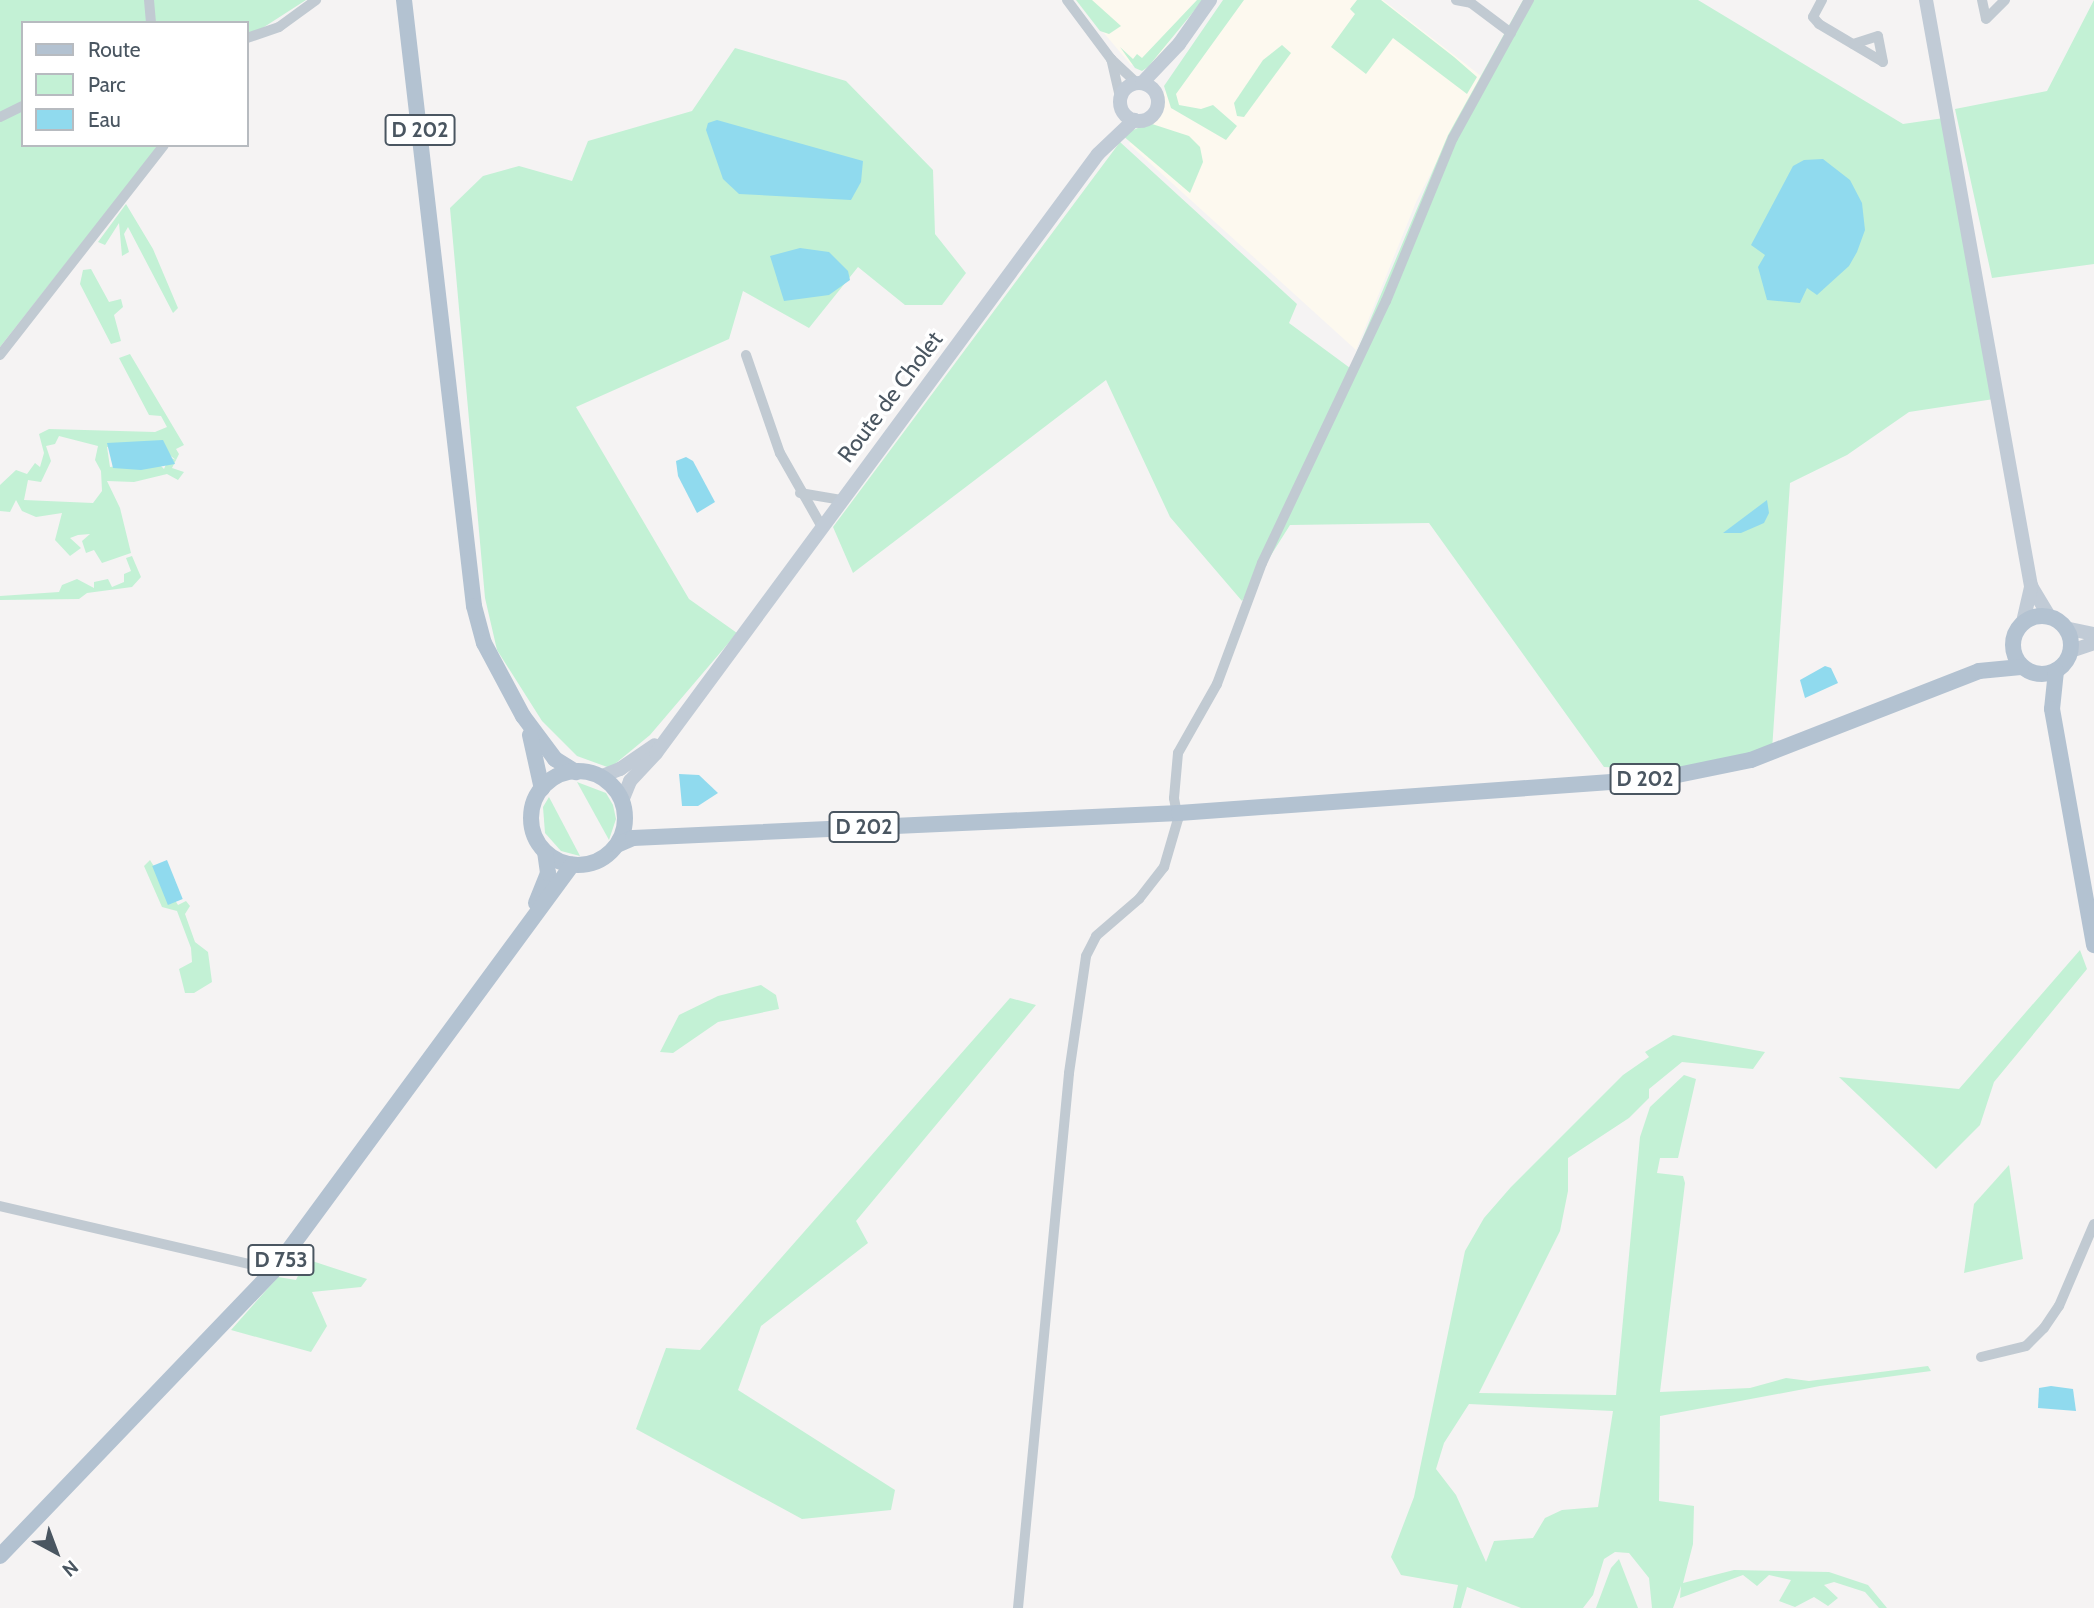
<!DOCTYPE html>
<style>
body{margin:0}
#map{position:relative;width:2094px;height:1608px;overflow:hidden;background:#f5f3f3;font-family:Cabin,sans-serif}
div>[style]{position:absolute}
[style*='--x']{left:calc(var(--x)*1px);top:calc(var(--y)*1px);width:calc(var(--w)*1px);rotate:calc(var(--a)*1deg)}
.commercial>*{inset:0;background:#fdf9ef}
.green>*{inset:0;background:#c3f1d5}
.water>*{inset:0;background:#90daee;transform-origin:0 0}
.street>*{height:10px;margin:-5px;padding:0 5px;transform-origin:5px;border-radius:5px;background:#c1cad2}
.secondary>*{height:14px;margin:-7px;padding:0 7px;transform-origin:7px;border-radius:7px;background:#c1cbd6}
.secondary>.ring{margin:-7px;padding:0;box-sizing:content-box;background:none;border:14px solid #c1cbd6;border-radius:50%}
.primary>*{height:16px;margin:-8px;padding:0 8px;transform-origin:8px;border-radius:8px;background:#b3c2d1}
.primary>.ring{margin:-8px;padding:0;box-sizing:content-box;background:none;border:16px solid #b3c2d1;border-radius:50%}
span{translate:-50% -50%;white-space:nowrap;text-align:center;line-height:1.15;-webkit-text-stroke:7px #fff;paint-order:stroke}
.shield-label span{padding:2px 5px;background:#fff;border:2px solid;border-radius:5px;-webkit-text-stroke-width:0}
.shield-label{font-size:21px;color:#4a5661;font-weight:700}
.street-label{font-size:23px;color:#4a5661}
.legend{position:absolute;left:21px;top:21px;width:228px;height:126px;box-sizing:border-box;background:#fff;border:2px solid #b7bbc0;margin:0;padding:9px 12px;list-style:none;font-size:21px;color:#4a5661}
.legend li{display:flex;align-items:center;gap:14px;height:35px}
.legend b{width:35px;border:2px solid #b7bbc0}
.north{position:absolute;left:21px;top:1517px;width:70px;height:70px;-webkit-text-stroke:5px #fff;paint-order:stroke;rotate:139deg;font-size:19px;font-weight:700;line-height:28px;text-align:center;color:#4a5661}
.north::after{content:'';display:block;margin:auto;width:24px;height:32px;background:#4a5661;clip-path:polygon(50% 0,100% 100%,50% 72%,0 100%)}
</style>
<div id="map">
<div class="commercial">
<i style="clip-path:polygon(1076px 0,1198px 0,1153px 65px,1131px 65px)"></i>
<i style="clip-path:polygon(1227px 0,1383px 0,1481px 76px,1417px 200px,1356px 350px,1129px 144px)"></i>
</div>
<div class="green">
<i style="clip-path:polygon(0 0,306px 0,247px 38px,247px 23px,23px 23px,23px 145px,159px 145px,0 347px)"></i>
<i style="clip-path:polygon(1076px 0,1092px 0,1121px 26px,1109px 34px,1100px 31px)"></i>
<i style="clip-path:polygon(1197px 0,1203px 0,1148px 67px,1142px 71px,1135px 68px,1120px 47px,1133px 59px,1137px 54px,1142px 58px)"></i>
<i style="clip-path:polygon(1223px 0,1244px 0,1176px 94px,1179px 105px,1201px 109px,1213px 105px,1237px 126px,1226px 140px,1171px 108px,1164px 86px)"></i>
<i style="clip-path:polygon(1357px 0,1381px 0,1454px 57px,1477px 77px,1467px 94px,1393px 38px,1366px 74px,1331px 47px,1355px 14px,1350px 9px)"></i>
<i style="clip-path:polygon(1523px 0,1698px 0,1903px 124px,1944px 118px,1994px 399px,1909px 412px,1847px 455px,1790px 483px,1772px 750px,1703px 771px,1604px 767px,1429px 523px,1290px 525px,1242px 601px,1170px 517px,1106px 380px,853px 573px,833px 527px,1120px 142px,1297px 304px,1289px 323px,1350px 368px,1448px 135px)"></i>
<i style="clip-path:polygon(2094px 0,2094px 264px,1992px 278px,1955px 109px,2047px 91px)"></i>
<i style="clip-path:polygon(1282px 45px,1291px 53px,1244px 117px,1237px 116px,1234px 103px,1263px 60px)"></i>
<i style="clip-path:polygon(735px 48px,846px 81px,933px 170px,935px 234px,966px 273px,942px 305px,905px 305px,858px 267px,809px 328px,743px 291px,729px 339px,576px 407px,689px 599px,737px 633px,650px 735px,610px 768px,577px 756px,542px 721px,497px 650px,485px 598px,450px 208px,483px 176px,519px 166px,572px 181px,588px 141px,692px 111px)"></i>
<i style="clip-path:polygon(1149px 123px,1189px 136px,1200px 147px,1203px 162px,1190px 193px,1122px 135px)"></i>
<i style="clip-path:polygon(126px 204px,153px 249px,178px 308px,173px 313px,128px 227px,124px 234px,129px 252px,122px 256px,119px 223px,105px 245px,98px 242px)"></i>
<i style="clip-path:polygon(91px 269px,109px 302px,121px 299px,123px 307px,114px 315px,121px 341px,111px 344px,80px 284px,83px 270px)"></i>
<i style="clip-path:polygon(evenodd,130px 354px,184px 445px,176px 449px,179px 454px,172px 468px,184px 472px,178px 480px,167px 474px,134px 482px,107px 481px,120px 508px,131px 553px,102px 563px,94px 550px,86px 553px,82px 541px,90px 534px,78px 535px,70px 538px,81px 548px,70px 556px,55px 540px,62px 513px,36px 517px,22px 511px,16px 500px,10px 512px,0 511px,0 485px,16px 470px,27px 474px,35px 463px,40px 467px,44px 453px,39px 434px,49px 429px,155px 432px,167px 427px,161px 416px,149px 415px,119px 358px,130px 354px,59px 436px,98px 446px,95px 460px,101px 471px,102px 491px,93px 503px,24px 500px,28px 480px,41px 482px,51px 461px,46px 446px,55px 444px,59px 436px,130px 354px,107px 447px,168px 454px,176px 460px,169px 457px,164px 469px,156px 461px,110px 467px,107px 447px)"></i>
<i style="clip-path:polygon(132px 556px,141px 577px,132px 587px,87px 593px,79px 599px,0 600px,0 596px,59px 592px,62px 585px,77px 579px,94px 588px,94px 582px,108px 579px,112px 587px,124px 582px,124px 574px,131px 571px,126px 558px)"></i>
<i style="clip-path:polygon(577px 782px,606px 793px,613px 805px,616px 819px,609px 840px)"></i>
<i style="clip-path:polygon(549px 797px,579px 854px,580px 856px,561px 851px,545px 833px,543px 807px)"></i>
<i style="clip-path:polygon(150px 860px,178px 905px,186px 901px,190px 906px,185px 914px,195px 942px,208px 952px,212px 982px,194px 993px,185px 993px,179px 969px,192px 962px,191px 948px,177px 911px,162px 907px,144px 866px)"></i>
<i style="clip-path:polygon(2080px 950px,2087px 969px,1994px 1082px,1980px 1125px,1936px 1169px,1839px 1077px,1959px 1089px)"></i>
<i style="clip-path:polygon(761px 985px,776px 995px,779px 1009px,718px 1022px,673px 1053px,660px 1052px,679px 1015px,718px 996px)"></i>
<i style="clip-path:polygon(1010px 998px,1036px 1005px,856px 1221px,868px 1243px,761px 1326px,738px 1390px,895px 1490px,891px 1510px,802px 1519px,636px 1429px,666px 1348px,700px 1350px)"></i>
<i style="clip-path:polygon(evenodd,1673px 1035px,1765px 1052px,1753px 1069px,1682px 1062px,1649px 1089px,1649px 1098px,1629px 1118px,1568px 1158px,1568px 1191px,1560px 1231px,1479px 1393px,1616px 1395px,1640px 1137px,1650px 1107px,1684px 1075px,1696px 1079px,1678px 1158px,1660px 1158px,1657px 1173px,1683px 1176px,1685px 1183px,1660px 1392px,1750px 1388px,1786px 1378px,1809px 1381px,1928px 1366px,1931px 1371px,1820px 1386px,1660px 1416px,1659px 1501px,1694px 1506px,1693px 1544px,1683px 1583px,1734px 1570px,1829px 1572px,1868px 1585px,1887px 1608px,1879px 1608px,1865px 1592px,1834px 1582px,1824px 1585px,1838px 1598px,1828px 1606px,1814px 1597px,1795px 1607px,1779px 1601px,1791px 1580px,1769px 1575px,1757px 1586px,1743px 1575px,1680px 1598px,1681px 1586px,1673px 1608px,1652px 1608px,1649px 1578px,1629px 1553px,1615px 1552px,1604px 1559px,1593px 1595px,1583px 1608px,1521px 1608px,1467px 1587px,1461px 1608px,1453px 1608px,1458px 1585px,1401px 1575px,1391px 1557px,1414px 1497px,1465px 1251px,1484px 1218px,1511px 1187px,1623px 1075px,1649px 1057px,1645px 1052px,1673px 1035px,1469px 1404px,1613px 1411px,1598px 1507px,1562px 1510px,1545px 1518px,1533px 1538px,1494px 1541px,1486px 1562px,1456px 1495px,1436px 1469px,1444px 1443px,1469px 1404px)"></i>
<i style="clip-path:polygon(2009px 1165px,2023px 1259px,1964px 1273px,1974px 1204px)"></i>
<i style="clip-path:polygon(306px 1259px,367px 1279px,361px 1287px,312px 1292px,327px 1326px,311px 1352px,231px 1330px,278px 1277px,296px 1280px)"></i>
<i style="clip-path:polygon(1619px 1559px,1638px 1608px,1596px 1608px,1611px 1568px)"></i>
</div>
<div class="water">
<i style="clip-path:polygon(717px 120px,863px 161px,861px 182px,851px 200px,739px 194px,723px 179px,706px 130px,708px 123px)"></i>
<i style="clip-path:polygon(1823px 159px,1850px 180px,1862px 203px,1865px 230px,1857px 252px,1849px 266px,1817px 295px,1807px 288px,1800px 303px,1767px 300px,1758px 267px,1765px 255px,1751px 245px,1793px 166px,1804px 160px)"></i>
<i style="clip-path:polygon(800px 248px,829px 252px,848px 271px,850px 280px,829px 295px,784px 301px,770px 256px)"></i>
<i style="clip-path:polygon(163px 440px,175px 464px,141px 470px,113px 468px,107px 443px)"></i>
<i style="clip-path:polygon(686px 457px,693px 461px,715px 502px,697px 513px,678px 476px,676px 461px)"></i>
<i style="clip-path:polygon(1767px 500px,1769px 513px,1764px 523px,1741px 533px,1723px 533px)"></i>
<i style="clip-path:polygon(1825px 666px,1831px 668px,1838px 683px,1805px 698px,1800px 680px)"></i>
<i style="clip-path:polygon(679px 774px,699px 775px,718px 793px,698px 806px,682px 806px)"></i>
<i style="left:167px;top:860px;width:42px;height:16px;rotate:68deg"></i>
<i style="clip-path:polygon(2051px 1386px,2073px 1389px,2076px 1411px,2038px 1408px,2039px 1388px)"></i>
</div>
<div class="street">
<i style="--x:149;--y:0;--w:23;--a:85"></i>
<i style="--x:1067;--y:0;--w:74;--a:53.3"></i>
<i style="--x:1456;--y:0;--w:15;--a:11"></i>
<i style="--x:1471;--y:3;--w:50;--a:36.9"></i>
<i style="--x:1822;--y:0;--w:19;--a:118"></i>
<i style="--x:1813;--y:17;--w:9;--a:49"></i>
<i style="--x:1819;--y:24;--w:74;--a:30.7"></i>
<i style="--x:1883;--y:62;--w:26;--a:-101"></i>
<i style="--x:1878;--y:36;--w:26;--a:162"></i>
<i style="--x:1982;--y:0;--w:19;--a:78"></i>
<i style="--x:1986;--y:19;--w:27;--a:-45"></i>
<i style="--x:247;--y:38;--w:34;--a:-19"></i>
<i style="--x:279;--y:27;--w:46;--a:-36.1"></i>
<i style="--x:1120;--y:97;--w:39;--a:-103"></i>
<i style="--x:1111;--y:59;--w:35;--a:43"></i>
<i style="--x:0;--y:117;--w:25;--a:-26"></i>
<i style="--x:0;--y:355;--w:266;--a:-52"></i>
<i style="--x:746;--y:355;--w:104;--a:70.9"></i>
<i style="--x:780;--y:453;--w:85;--a:60.4"></i>
<i style="--x:800;--y:493;--w:43;--a:9.5"></i>
<i style="--x:0;--y:1206;--w:281;--a:13.1"></i>
<i style="--x:1981;--y:1357;--w:46;--a:-13.7"></i>
<i style="--x:2026;--y:1346;--w:25;--a:-45"></i>
<i style="--x:2044;--y:1328;--w:27;--a:-56"></i>
<i style="--x:2059;--y:1306;--w:89;--a:-66.9"></i>
<i style="--x:1018;--y:1608;--w:537;--a:-84.55"></i>
<i style="--x:1069;--y:1073;--w:118;--a:-81.7"></i>
<i style="--x:1086;--y:956;--w:22;--a:-63"></i>
<i style="--x:1096;--y:936;--w:57;--a:-40.7"></i>
<i style="--x:1139;--y:899;--w:41;--a:-52"></i>
<i style="--x:1164;--y:867;--w:50;--a:-73.7"></i>
<i style="--x:1178;--y:819;--w:21;--a:-101"></i>
<i style="--x:1174;--y:798;--w:45;--a:-84.9"></i>
<i style="--x:1178;--y:753;--w:79;--a:-60.5"></i>
<i style="--x:1217;--y:684;--w:129;--a:-69.6"></i>
<i style="--x:1262;--y:563;--w:290;--a:-64.7"></i>
<i style="--x:1386;--y:301;--w:176;--a:-67.7"></i>
<i style="--x:1453;--y:138;--w:158;--a:-61.2"></i>
</div>
<div class="secondary">
<i style="--x:1926;--y:0;--w:595;--a:79.84"></i>
<i style="--x:2031;--y:586;--w:35;--a:59"></i>
<i class="ring" style="left:1120px;top:83px;width:24px;height:24px"></i>
<i style="--x:1142;--y:83;--w:54;--a:-46.5"></i>
<i style="--x:1179;--y:44;--w:54;--a:-54.8"></i>
<i style="--x:2023;--y:622;--w:37;--a:-77"></i>
<i style="--x:2065;--y:628;--w:30;--a:12"></i>
<i style="--x:2071;--y:651;--w:24;--a:-19"></i>
<i style="--x:600;--y:777;--w:22;--a:-22"></i>
<i style="--x:620;--y:769;--w:42;--a:-34.4"></i>
<i style="--x:622;--y:801;--w:22;--a:-68"></i>
<i style="--x:630;--y:781;--w:38;--a:-47"></i>
<i style="--x:656;--y:753;--w:744;--a:-53.58"></i>
<i style="--x:1098;--y:154;--w:50;--a:-43.4"></i>
</div>
<div class="primary">
<i style="--x:404;--y:0;--w:610;--a:83.41"></i>
<i style="--x:474;--y:606;--w:38;--a:75"></i>
<i style="--x:484;--y:643;--w:83;--a:61.9"></i>
<i style="--x:523;--y:716;--w:54;--a:53.3"></i>
<i style="--x:555;--y:759;--w:25;--a:32"></i>
<i class="ring" style="left:2013px;top:616px;width:42px;height:42px"></i>
<i style="--x:2056;--y:671;--w:38;--a:96"></i>
<i style="--x:2052;--y:709;--w:240;--a:79.9"></i>
<i style="--x:530;--y:735;--w:55;--a:77.5"></i>
<i class="ring" style="left:531px;top:771px;width:78px;height:78px"></i>
<i style="--x:617;--y:845;--w:17;--a:-24"></i>
<i style="--x:633;--y:838;--w:547;--a:-2.62"></i>
<i style="--x:1179;--y:813;--w:485;--a:-4.1"></i>
<i style="--x:1663;--y:778;--w:90;--a:-11.6"></i>
<i style="--x:1751;--y:760;--w:245;--a:-21.3"></i>
<i style="--x:1979;--y:671;--w:42;--a:-5.4"></i>
<i style="--x:536;--y:903;--w:32;--a:-68"></i>
<i style="--x:548;--y:873;--w:21;--a:-98"></i>
<i style="--x:0;--y:1556;--w:396;--a:-46.2"></i>
<i style="--x:274;--y:1270;--w:503;--a:-53.65"></i>
</div>
<div class="shield-label">
<span style="left:420px;top:130px">D 202</span>
<span style="left:1645px;top:779px">D 202</span>
<span style="left:864px;top:827px">D 202</span>
<span style="left:281px;top:1260px">D 753</span>
</div>
<div class="street-label">
<span style="left:890px;top:397px;rotate:-53deg">Route de Cholet</span>
</div>
<ul class="legend">
<li><b style="height:9px;background:#b3c2d1"></b>Route</li>
<li><b style="height:19px;background:#c3f1d5"></b>Parc</li>
<li><b style="height:19px;background:#90daee"></b>Eau</li>
</ul>
<div class="north">N</div>
</div>
